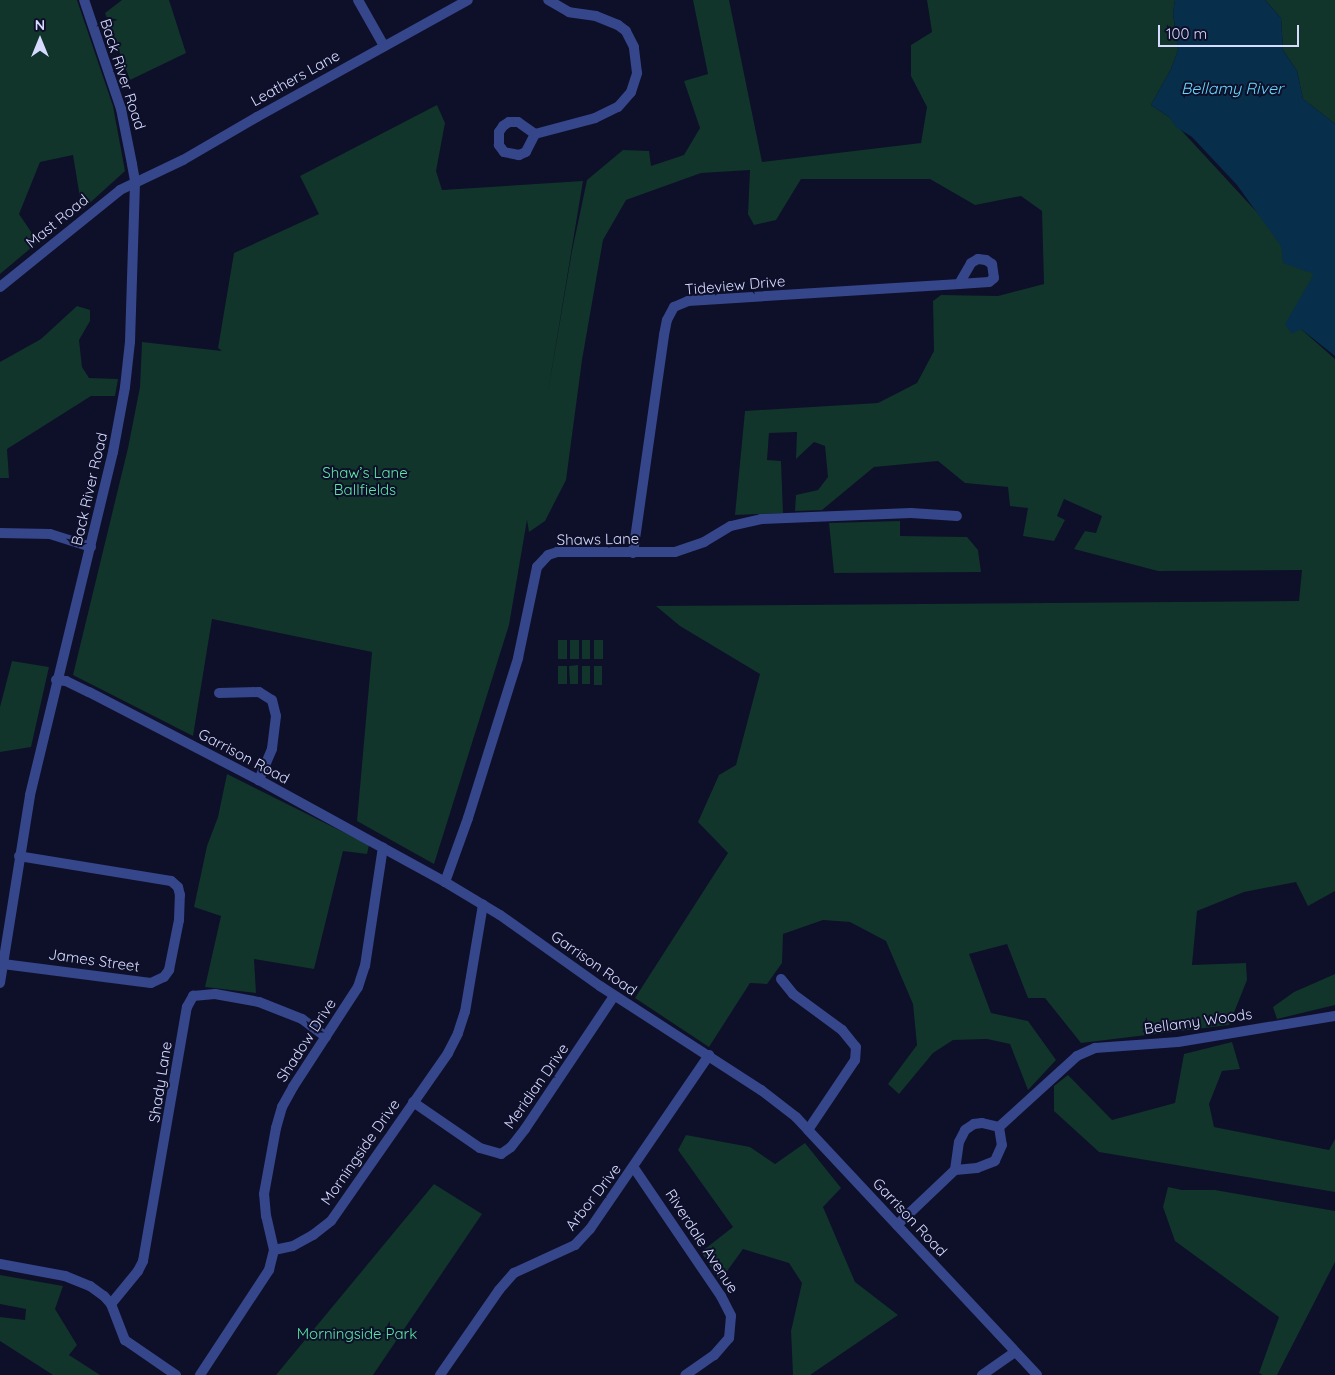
<!DOCTYPE html>
<meta charset="utf-8">
<style>
body{margin:0}
#map{position:relative;width:1335px;height:1375px;overflow:hidden;background:#0e0f29;font-family:Quicksand,sans-serif}
div>[style]{position:absolute}
[style*='--x']{left:calc(var(--x)*1px);top:calc(var(--y)*1px);width:calc(var(--w)*1px);rotate:calc(var(--a)*1deg)}
.green>*{inset:0;background:#11342b;transform-origin:0 0}
.water>*{inset:0;background:#072e4a}
.minor>*{height:10px;margin:-5px;padding:0 5px;transform-origin:5px;border-radius:5px;background:#36468b}
span{translate:-50% -50%;white-space:nowrap;text-align:center;line-height:1.15;-webkit-text-stroke:4px #0e0f29;paint-order:stroke}
.street-label{font-size:15px;color:#d6dbff}
.park-label{font-size:15px;color:#5ae8a5}
.water-label{font-size:16px;color:#64d9ff;font-style:italic}
.north{position:absolute;left:15px;top:15px;width:50px;height:50px;-webkit-text-stroke:4px #0e0f29;paint-order:stroke;rotate:0deg;font-size:14px;font-weight:700;line-height:20px;text-align:center;color:#d6dbff}
.north::after{content:'';display:block;margin:auto;width:18px;height:22px;background:#d6dbff;clip-path:polygon(50% 0,100% 100%,50% 72%,0 100%)}
.scale{position:absolute;left:1158px;top:25px;width:141px;height:22px;box-sizing:border-box;border:2px solid #d6dbff;border-top:0;padding-left:6px;font-size:15px;line-height:18px;white-space:nowrap;color:#d6dbff;-webkit-text-stroke:4px #0e0f29;paint-order:stroke}
</style>
<div id="map">
<div class="green">
<i style="clip-path:polygon(0 0,77px 0,113px 106px,125px 171px,82px 210px,73px 155px,40px 162px,19px 214px,38px 242px,0 274px)"></i>
<i style="clip-path:polygon(122px 0,169px 0,186px 53px,130px 80px,105px 13px)"></i>
<i style="clip-path:polygon(693px 0,729px 0,762px 162px,921px 143px,927px 107px,911px 76px,911px 45px,932px 32px,927px 0,1175px 0,1173px 13px,1178px 50px,1171px 69px,1151px 105px,1169px 117px,1314px 274px,1301px 329px,1335px 359px,1335px 891px,1308px 906px,1296px 882px,1244px 892px,1197px 911px,1192px 965px,1246px 963px,1247px 980px,1229px 1025px,1081px 1043px,1045px 998px,1028px 998px,1007px 944px,969px 954px,991px 1013px,1028px 1021px,1056px 1060px,1028px 1090px,1010px 1044px,987px 1039px,953px 1040px,933px 1053px,899px 1094px,888px 1084px,917px 1045px,913px 1004px,886px 941px,850px 922px,823px 920px,783px 934px,782px 963px,767px 984px,750px 983px,709px 1047px,635px 998px,728px 853px,698px 822px,719px 775px,736px 765px,760px 674px,680px 626px,656px 606px,1299px 601px,1302px 570px,1158px 571px,1074px 549px,1085px 531px,1096px 533px,1102px 516px,1064px 499px,1057px 516px,1065px 520px,1054px 541px,1023px 536px,1028px 508px,1010px 506px,1008px 487px,965px 483px,938px 461px,874px 467px,822px 510px,795px 511px,796px 495px,818px 490px,828px 477px,825px 446px,814px 442px,796px 459px,797px 432px,769px 433px,767px 460px,781px 461px,783px 513px,735px 515px,745px 411px,878px 403px,917px 383px,934px 351px,933px 301px,941px 295px,998px 296px,1044px 284px,1042px 211px,1021px 196px,975px 205px,930px 179px,801px 179px,776px 220px,754px 225px,748px 214px,750px 170px,701px 173px,626px 200px,603px 240px,582px 360px,566px 480px,545px 521px,529px 532px,527px 520px,509px 625px,434px 864px,357px 821px,372px 652px,212px 619px,193px 736px,73px 675px,128px 448px,140px 387px,142px 342px,222px 351px,218px 348px,234px 253px,319px 214px,300px 176px,437px 105px,445px 123px,436px 171px,442px 190px,583px 181px,547px 398px,572px 251px,587px 180px,623px 150px,649px 151px,651px 166px,684px 155px,700px 128px,684px 81px,708px 74px)"></i>
<i style="clip-path:polygon(1265px 0,1335px 0,1335px 124px,1303px 99px,1297px 71px,1283px 50px,1281px 18px)"></i>
<i style="clip-path:polygon(77px 306px,90px 310px,90px 321px,79px 340px,82px 367px,89px 378px,118px 379px,115px 396px,91px 396px,7px 449px,9px 478px,0 478px,0 362px,41px 339px)"></i>
<i style="clip-path:polygon(900px 521px,900px 536px,967px 537px,978px 550px,981px 572px,834px 573px,829px 523px)"></i>
<i style="left:558px;top:640px;width:9px;height:19px"></i>
<i style="left:570px;top:640px;width:9px;height:19px"></i>
<i style="left:582px;top:640px;width:8px;height:19px"></i>
<i style="left:594px;top:640px;width:9px;height:19px"></i>
<i style="clip-path:polygon(12px 661px,49px 667px,31px 747px,0 752px,0 707px)"></i>
<i style="clip-path:polygon(578px 665px,578px 684px,570px 684px,569px 666px)"></i>
<i style="left:558px;top:666px;width:9px;height:18px"></i>
<i style="left:582px;top:666px;width:8px;height:18px"></i>
<i style="left:594px;top:666px;width:8px;height:19px"></i>
<i style="clip-path:polygon(227px 774px,369px 845px,367px 854px,343px 851px,314px 969px,254px 959px,256px 993px,205px 987px,221px 916px,194px 907px,207px 846px,218px 817px)"></i>
<i style="clip-path:polygon(1335px 974px,1335px 1005px,1277px 1019px,1273px 1007px,1294px 992px)"></i>
<i style="clip-path:polygon(1232px 1042px,1240px 1069px,1222px 1071px,1209px 1104px,1214px 1127px,1329px 1150px,1335px 1139px,1335px 1192px,1099px 1152px,1054px 1111px,1054px 1086px,1068px 1075px,1112px 1120px,1175px 1103px,1184px 1054px)"></i>
<i style="clip-path:polygon(686px 1135px,750px 1147px,775px 1164px,805px 1143px,841px 1188px,823px 1207px,855px 1282px,898px 1315px,810px 1375px,793px 1375px,791px 1331px,802px 1283px,789px 1263px,743px 1249px,720px 1281px,701px 1252px,733px 1227px,678px 1150px)"></i>
<i style="clip-path:polygon(434px 1184px,482px 1214px,373px 1375px,276px 1375px)"></i>
<i style="clip-path:polygon(1168px 1187px,1182px 1190px,1215px 1190px,1335px 1211px,1335px 1262px,1277px 1375px,1263px 1375px,1259px 1373px,1279px 1317px,1175px 1241px,1163px 1207px)"></i>
<i style="clip-path:polygon(0 1275px,63px 1286px,55px 1309px,77px 1345px,69px 1355px,100px 1375px,53px 1375px,0 1341px,0 1317px,25px 1320px,26px 1309px,0 1304px)"></i>
</div>
<div class="water">
<i style="clip-path:polygon(1175px 0,1265px 0,1281px 18px,1283px 50px,1297px 71px,1303px 99px,1335px 124px,1335px 356px,1301px 329px,1292px 334px,1285px 324px,1314px 274px,1283px 263px,1281px 246px,1237px 185px,1192px 137px,1176px 127px,1169px 117px,1151px 105px,1171px 69px,1178px 50px,1173px 13px)"></i>
</div>
<div class="minor">
<i style="--x:358;--y:0;--w:53;--a:60.5"></i>
<i style="--x:509;--y:122;--w:9;--a:0"></i>
<i style="--x:518;--y:122;--w:21;--a:35"></i>
<i style="--x:535;--y:134;--w:20;--a:117"></i>
<i style="--x:526;--y:152;--w:8;--a:157"></i>
<i style="--x:519;--y:155;--w:15;--a:-169"></i>
<i style="--x:504;--y:152;--w:9;--a:-126"></i>
<i style="--x:499;--y:145;--w:13;--a:-90"></i>
<i style="--x:499;--y:132;--w:7;--a:-56"></i>
<i style="--x:503;--y:126;--w:7;--a:-34"></i>
<i style="--x:535;--y:134;--w:62;--a:-14.9"></i>
<i style="--x:595;--y:118;--w:25;--a:-26"></i>
<i style="--x:618;--y:107;--w:20;--a:-49"></i>
<i style="--x:631;--y:92;--w:20;--a:-72"></i>
<i style="--x:637;--y:73;--w:26;--a:-97"></i>
<i style="--x:634;--y:47;--w:18;--a:-117"></i>
<i style="--x:626;--y:31;--w:10;--a:-143"></i>
<i style="--x:618;--y:25;--w:24;--a:-158"></i>
<i style="--x:596;--y:16;--w:27;--a:-172"></i>
<i style="--x:569;--y:12;--w:24;--a:-150"></i>
<i style="--x:0;--y:287;--w:154;--a:-38.9"></i>
<i style="--x:120;--y:190;--w:70;--a:-25.5"></i>
<i style="--x:183;--y:160;--w:86;--a:-30.2"></i>
<i style="--x:257;--y:117;--w:241;--a:-29"></i>
<i style="--x:0;--y:533;--w:50;--a:1.1"></i>
<i style="--x:50;--y:534;--w:43;--a:17.6"></i>
<i style="--x:633;--y:553;--w:220;--a:-81.9"></i>
<i style="--x:664;--y:335;--w:15;--a:-79"></i>
<i style="--x:667;--y:320;--w:15;--a:-62"></i>
<i style="--x:674;--y:307;--w:15;--a:-23"></i>
<i style="--x:688;--y:301;--w:272;--a:-3.6"></i>
<i style="--x:959;--y:284;--w:24;--a:-60"></i>
<i style="--x:971;--y:263;--w:8;--a:-30"></i>
<i style="--x:978;--y:259;--w:8;--a:7"></i>
<i style="--x:986;--y:260;--w:7;--a:34"></i>
<i style="--x:992;--y:264;--w:14;--a:82"></i>
<i style="--x:994;--y:278;--w:6;--a:141"></i>
<i style="--x:989;--y:282;--w:30;--a:176"></i>
<i style="--x:56;--y:680;--w:10;--a:6"></i>
<i style="--x:66;--y:681;--w:25;--a:26"></i>
<i style="--x:89;--y:692;--w:191;--a:27.4"></i>
<i style="--x:259;--y:780;--w:212;--a:28.7"></i>
<i style="--x:445;--y:882;--w:64;--a:31"></i>
<i style="--x:500;--y:915;--w:123;--a:35.4"></i>
<i style="--x:600;--y:986;--w:192;--a:32.9"></i>
<i style="--x:761;--y:1090;--w:44;--a:37.6"></i>
<i style="--x:796;--y:1117;--w:18;--a:47"></i>
<i style="--x:808;--y:1130;--w:335;--a:46.9"></i>
<i style="--x:219;--y:693;--w:40;--a:-1.4"></i>
<i style="--x:259;--y:692;--w:15;--a:32"></i>
<i style="--x:272;--y:700;--w:16;--a:76"></i>
<i style="--x:276;--y:716;--w:33;--a:97"></i>
<i style="--x:272;--y:749;--w:34;--a:113"></i>
<i style="--x:445;--y:882;--w:68;--a:-70.2"></i>
<i style="--x:468;--y:818;--w:168;--a:-72.6"></i>
<i style="--x:518;--y:658;--w:93;--a:-78.2"></i>
<i style="--x:537;--y:567;--w:16;--a:-47"></i>
<i style="--x:548;--y:555;--w:9;--a:-18"></i>
<i style="--x:557;--y:552;--w:118;--a:0"></i>
<i style="--x:675;--y:552;--w:31;--a:-19"></i>
<i style="--x:704;--y:542;--w:31;--a:-31"></i>
<i style="--x:731;--y:526;--w:31;--a:-13"></i>
<i style="--x:761;--y:519;--w:150;--a:-2.3"></i>
<i style="--x:911;--y:513;--w:46;--a:3.7"></i>
<i style="--x:3;--y:964;--w:149;--a:7.3"></i>
<i style="--x:151;--y:983;--w:14;--a:-25"></i>
<i style="--x:164;--y:977;--w:9;--a:-54"></i>
<i style="--x:169;--y:970;--w:51;--a:-78.7"></i>
<i style="--x:179;--y:920;--w:25;--a:-88"></i>
<i style="--x:180;--y:895;--w:8;--a:-104"></i>
<i style="--x:178;--y:887;--w:9;--a:-139"></i>
<i style="--x:171;--y:881;--w:154;--a:-170.7"></i>
<i style="--x:781;--y:979;--w:19;--a:51"></i>
<i style="--x:793;--y:994;--w:61;--a:36.3"></i>
<i style="--x:842;--y:1030;--w:22;--a:51"></i>
<i style="--x:856;--y:1047;--w:13;--a:94"></i>
<i style="--x:855;--y:1060;--w:84;--a:123.9"></i>
<i style="--x:0;--y:983;--w:190;--a:-80.9"></i>
<i style="--x:30;--y:795;--w:353;--a:-76.4"></i>
<i style="--x:113;--y:452;--w:66;--a:-79.5"></i>
<i style="--x:125;--y:387;--w:45;--a:-83.7"></i>
<i style="--x:130;--y:342;--w:161;--a:-88.2"></i>
<i style="--x:135;--y:181;--w:17;--a:-100"></i>
<i style="--x:132;--y:164;--w:56;--a:-101.3"></i>
<i style="--x:121;--y:109;--w:115;--a:-108.7"></i>
<i style="--x:413;--y:1102;--w:81;--a:34.5"></i>
<i style="--x:480;--y:1148;--w:22;--a:16"></i>
<i style="--x:501;--y:1154;--w:12;--a:-35"></i>
<i style="--x:511;--y:1147;--w:23;--a:-52"></i>
<i style="--x:525;--y:1129;--w:160;--a:-56.2"></i>
<i style="--x:999;--y:1127;--w:105;--a:-42.3"></i>
<i style="--x:1077;--y:1056;--w:20;--a:-24"></i>
<i style="--x:1095;--y:1048;--w:83;--a:-4.1"></i>
<i style="--x:1178;--y:1042;--w:159;--a:-9.4"></i>
<i style="--x:634;--y:1168;--w:155;--a:55.8"></i>
<i style="--x:721;--y:1296;--w:22;--a:63"></i>
<i style="--x:731;--y:1316;--w:22;--a:95"></i>
<i style="--x:729;--y:1338;--w:23;--a:131"></i>
<i style="--x:714;--y:1355;--w:35;--a:145"></i>
<i style="--x:897;--y:1225;--w:80;--a:-43.5"></i>
<i style="--x:955;--y:1170;--w:28;--a:-82"></i>
<i style="--x:959;--y:1142;--w:13;--a:-63"></i>
<i style="--x:965;--y:1130;--w:11;--a:-34"></i>
<i style="--x:974;--y:1124;--w:8;--a:-7"></i>
<i style="--x:982;--y:1123;--w:17;--a:13"></i>
<i style="--x:999;--y:1127;--w:18;--a:81"></i>
<i style="--x:1002;--y:1145;--w:17;--a:114"></i>
<i style="--x:995;--y:1161;--w:19;--a:159"></i>
<i style="--x:977;--y:1168;--w:22;--a:175"></i>
<i style="--x:274;--y:1250;--w:19;--a:-12"></i>
<i style="--x:293;--y:1246;--w:23;--a:-29"></i>
<i style="--x:313;--y:1235;--w:23;--a:-38"></i>
<i style="--x:331;--y:1221;--w:205;--a:-55.1"></i>
<i style="--x:448;--y:1053;--w:22;--a:-63"></i>
<i style="--x:458;--y:1033;--w:22;--a:-72"></i>
<i style="--x:465;--y:1012;--w:109;--a:-80.5"></i>
<i style="--x:0;--y:1264;--w:66;--a:10.5"></i>
<i style="--x:65;--y:1276;--w:27;--a:22"></i>
<i style="--x:90;--y:1286;--w:17;--a:36"></i>
<i style="--x:104;--y:1296;--w:11;--a:49"></i>
<i style="--x:111;--y:1304;--w:39;--a:69"></i>
<i style="--x:125;--y:1340;--w:62;--a:34.5"></i>
<i style="--x:111;--y:1304;--w:43;--a:-50.7"></i>
<i style="--x:138;--y:1271;--w:11;--a:-63"></i>
<i style="--x:143;--y:1261;--w:258;--a:-80.2"></i>
<i style="--x:187;--y:1007;--w:13;--a:-61"></i>
<i style="--x:193;--y:996;--w:22;--a:-5"></i>
<i style="--x:215;--y:994;--w:45;--a:10.3"></i>
<i style="--x:259;--y:1002;--w:46;--a:21.6"></i>
<i style="--x:302;--y:1019;--w:30;--a:37"></i>
<i style="--x:200;--y:1375;--w:126;--a:-56.7"></i>
<i style="--x:269;--y:1270;--w:21;--a:-76"></i>
<i style="--x:274;--y:1250;--w:35;--a:-103"></i>
<i style="--x:266;--y:1216;--w:22;--a:-95"></i>
<i style="--x:264;--y:1194;--w:67;--a:-79.7"></i>
<i style="--x:276;--y:1128;--w:22;--a:-74"></i>
<i style="--x:282;--y:1107;--w:23;--a:-61"></i>
<i style="--x:293;--y:1087;--w:119;--a:-57"></i>
<i style="--x:358;--y:987;--w:22;--a:-72"></i>
<i style="--x:365;--y:966;--w:120;--a:-81.4"></i>
<i style="--x:440;--y:1375;--w:103;--a:-55.2"></i>
<i style="--x:499;--y:1290;--w:23;--a:-49"></i>
<i style="--x:514;--y:1273;--w:67;--a:-24.7"></i>
<i style="--x:575;--y:1245;--w:22;--a:-47"></i>
<i style="--x:590;--y:1229;--w:211;--a:-55.6"></i>
<i style="--x:982;--y:1375;--w:40;--a:-34.9"></i>
</div>
<div class="street-label">
<span style="left:123px;top:74px;rotate:72deg">Back River Road</span>
<span style="left:295px;top:78px;rotate:-29deg">Leathers Lane</span>
<span style="left:57px;top:221px;rotate:-39deg">Mast Road</span>
<span style="left:735px;top:285px;rotate:-5deg">Tideview Drive</span>
<span style="left:89px;top:489px;rotate:-77deg">Back River Road</span>
<span style="left:598px;top:539px;rotate:-1deg">Shaws Lane</span>
<span style="left:244px;top:756px;rotate:28deg">Garrison Road</span>
<span style="left:94px;top:960px;rotate:8deg">James Street</span>
<span style="left:594px;top:963px;rotate:35deg">Garrison Road</span>
<span style="left:1198px;top:1021px;rotate:-8deg">Bellamy Woods</span>
<span style="left:306px;top:1040px;rotate:-57deg">Shadow Drive</span>
<span style="left:160px;top:1082px;rotate:-81deg">Shady Lane</span>
<span style="left:536px;top:1086px;rotate:-55deg">Meridian Drive</span>
<span style="left:360px;top:1152px;rotate:-55deg">Morningside Drive</span>
<span style="left:593px;top:1197px;rotate:-52deg">Arbor Drive</span>
<span style="left:910px;top:1217px;rotate:47deg">Garrison Road</span>
<span style="left:702px;top:1241px;rotate:57deg">Riverdale Avenue</span>
</div>
<div class="park-label">
<span style="left:365px;top:481px">Shaw’s Lane<br>Ballfields</span>
<span style="left:357px;top:1334px">Morningside Park</span>
</div>
<div class="water-label">
<span style="left:1232px;top:88px">Bellamy River</span>
</div>
<div class="north">N</div>
<div class="scale">100 m</div>
</div>
